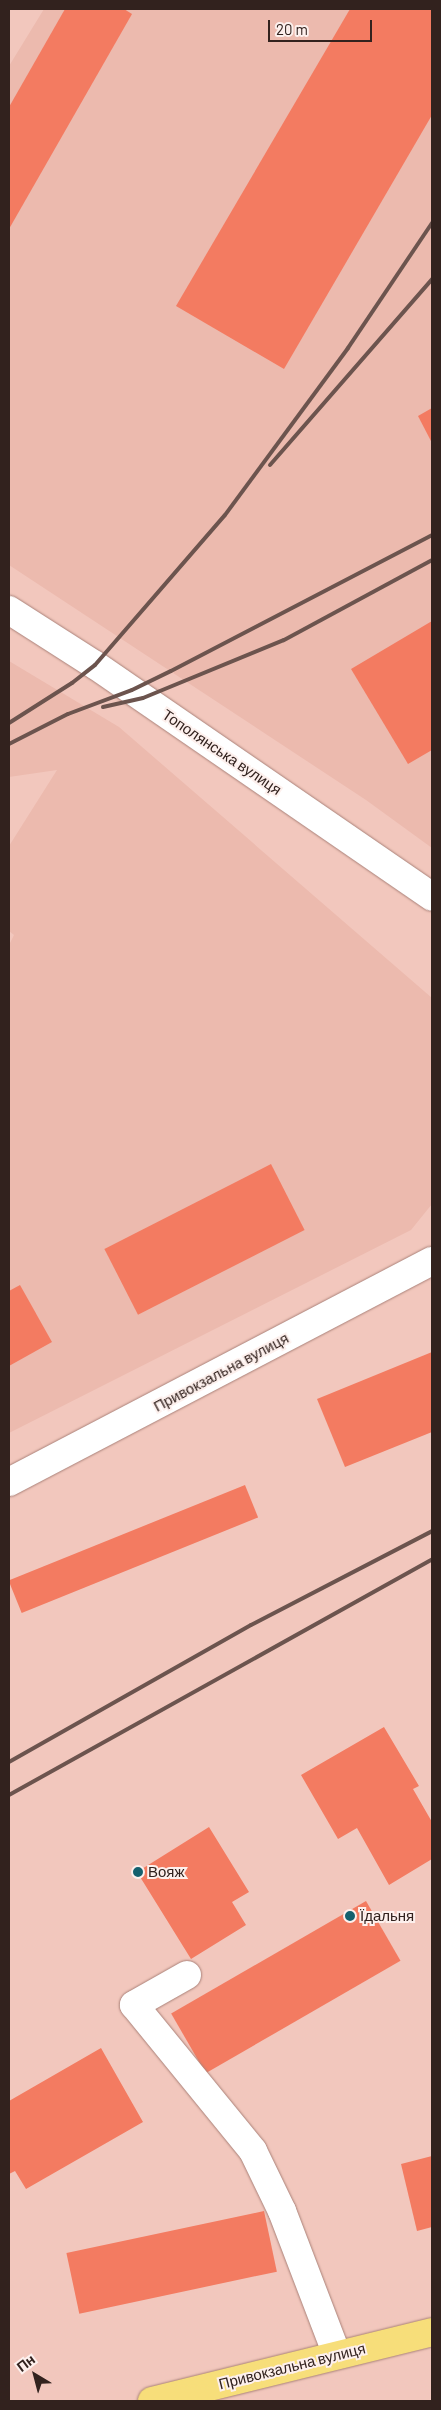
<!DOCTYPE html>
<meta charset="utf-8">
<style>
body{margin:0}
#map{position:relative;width:441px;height:2410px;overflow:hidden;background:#f2c7bd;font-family:Barlow,sans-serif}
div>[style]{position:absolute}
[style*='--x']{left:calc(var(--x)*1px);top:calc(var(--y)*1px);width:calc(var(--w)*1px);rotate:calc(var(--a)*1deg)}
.built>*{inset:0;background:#ecbaae}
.building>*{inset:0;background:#f37b61;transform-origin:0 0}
.roads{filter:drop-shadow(0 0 1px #aa8279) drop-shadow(0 0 1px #aa8279)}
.minor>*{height:28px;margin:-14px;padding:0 14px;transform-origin:14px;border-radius:14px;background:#fff}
.major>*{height:28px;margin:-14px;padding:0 14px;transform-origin:14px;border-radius:14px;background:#f7de7a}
.rail>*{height:4px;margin:-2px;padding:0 2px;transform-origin:2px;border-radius:2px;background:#6c544e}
.dots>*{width:14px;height:14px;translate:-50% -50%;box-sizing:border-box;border:2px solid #fdf0ed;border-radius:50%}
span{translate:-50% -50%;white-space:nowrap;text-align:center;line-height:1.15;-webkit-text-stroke:4px #fdf0ed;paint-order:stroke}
.street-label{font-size:15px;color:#32221e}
.poi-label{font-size:15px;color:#32221e}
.left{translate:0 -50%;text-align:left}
.frame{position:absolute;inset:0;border:10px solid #32221e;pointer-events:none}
.north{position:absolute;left:10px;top:2350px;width:50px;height:50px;-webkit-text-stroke:4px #fdf0ed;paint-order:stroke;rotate:323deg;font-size:14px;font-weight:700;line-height:20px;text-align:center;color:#32221e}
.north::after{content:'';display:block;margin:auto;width:18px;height:22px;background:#32221e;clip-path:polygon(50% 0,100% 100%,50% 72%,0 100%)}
.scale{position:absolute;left:268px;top:20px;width:104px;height:22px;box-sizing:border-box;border:2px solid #32221e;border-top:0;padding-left:6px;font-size:15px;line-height:18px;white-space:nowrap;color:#32221e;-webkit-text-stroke:4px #fdf0ed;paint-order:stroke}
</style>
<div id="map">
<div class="built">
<i style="clip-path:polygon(44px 9px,432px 9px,432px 848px,366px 800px,9px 565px,9px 66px)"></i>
<i style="clip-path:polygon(9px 661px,119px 727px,432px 998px,432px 1204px,411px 1230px,9px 1433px,9px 945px,14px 935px,9px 931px,9px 846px,57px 770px,9px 777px)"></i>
</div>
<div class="building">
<i style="clip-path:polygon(65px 9px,124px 9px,132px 14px,9px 229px,9px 107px)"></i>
<i style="clip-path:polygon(350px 9px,432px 9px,432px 115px,284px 369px,176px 306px)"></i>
<i style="clip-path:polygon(432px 408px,432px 443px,418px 416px)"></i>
<i style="clip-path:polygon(432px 621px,432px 750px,408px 764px,351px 669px)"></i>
<i style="left:271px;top:1164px;width:74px;height:187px;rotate:63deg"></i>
<i style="clip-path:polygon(20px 1285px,52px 1342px,9px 1366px,9px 1291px)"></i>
<i style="clip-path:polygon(432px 1352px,432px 1432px,345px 1467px,317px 1399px)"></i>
<i style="left:245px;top:1485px;width:35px;height:255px;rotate:68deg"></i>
<i style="clip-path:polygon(384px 1727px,419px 1786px,413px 1789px,432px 1822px,432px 1859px,389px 1885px,357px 1828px,338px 1839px,301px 1775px)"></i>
<i style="clip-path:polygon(209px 1827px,249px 1892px,232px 1902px,246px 1925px,191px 1959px,137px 1872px)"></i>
<i style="left:366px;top:1901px;width:69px;height:225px;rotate:60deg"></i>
<i style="clip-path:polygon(101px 2048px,143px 2122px,26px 2189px,15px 2171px,9px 2174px,9px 2101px)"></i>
<i style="clip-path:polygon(432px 2156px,432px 2227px,417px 2231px,401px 2164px)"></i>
<i style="left:264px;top:2211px;width:62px;height:202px;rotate:78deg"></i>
</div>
<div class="roads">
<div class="minor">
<i style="--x:9;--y:610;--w:102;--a:32.6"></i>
<i style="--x:95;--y:665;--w:409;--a:34.5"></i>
<i style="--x:9;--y:1482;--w:477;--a:-27.6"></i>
<i style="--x:187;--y:1975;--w:61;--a:150.5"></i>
<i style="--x:134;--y:2005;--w:188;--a:50.8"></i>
<i style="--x:253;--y:2151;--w:67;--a:64.2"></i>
<i style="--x:282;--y:2211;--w:154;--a:69.1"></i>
</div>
<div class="major">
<i style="--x:152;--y:2401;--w:288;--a:-13.8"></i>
</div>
</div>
<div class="rail">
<i style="--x:270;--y:465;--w:247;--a:-48.9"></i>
<i style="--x:103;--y:707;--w:41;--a:-12.7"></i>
<i style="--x:143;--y:698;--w:152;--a:-22.4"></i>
<i style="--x:284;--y:640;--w:168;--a:-28.4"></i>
<i style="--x:9;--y:723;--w:75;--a:-32.4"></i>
<i style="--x:72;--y:683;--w:29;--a:-38"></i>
<i style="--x:95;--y:665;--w:198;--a:-49.1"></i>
<i style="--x:225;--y:515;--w:207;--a:-53.6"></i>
<i style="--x:348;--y:348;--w:151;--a:-56.1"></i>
<i style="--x:9;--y:744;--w:66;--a:-27"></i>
<i style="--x:68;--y:714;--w:68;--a:-20.6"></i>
<i style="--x:132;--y:690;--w:43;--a:-26"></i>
<i style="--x:171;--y:671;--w:294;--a:-27.5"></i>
<i style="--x:9;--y:1762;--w:278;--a:-29.5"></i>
<i style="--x:251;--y:1625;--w:204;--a:-27.4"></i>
<i style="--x:9;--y:1795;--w:484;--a:-29.1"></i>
</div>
<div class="dots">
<i style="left:138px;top:1872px;background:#15606e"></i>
<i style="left:350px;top:1916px;background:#15606e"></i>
</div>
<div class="street-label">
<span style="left:222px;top:752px;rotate:34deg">Тополянська вулиця</span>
<span style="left:221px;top:1372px;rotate:-28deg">Привокзальна вулиця</span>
<span style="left:292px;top:2366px;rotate:-14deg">Привокзальна вулиця</span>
</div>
<div class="poi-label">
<span class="left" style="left:148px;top:1872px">Вояж</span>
<span class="left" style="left:360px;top:1916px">Їдальня</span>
</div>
<div class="frame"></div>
<div class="north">Пн</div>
<div class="scale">20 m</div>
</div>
